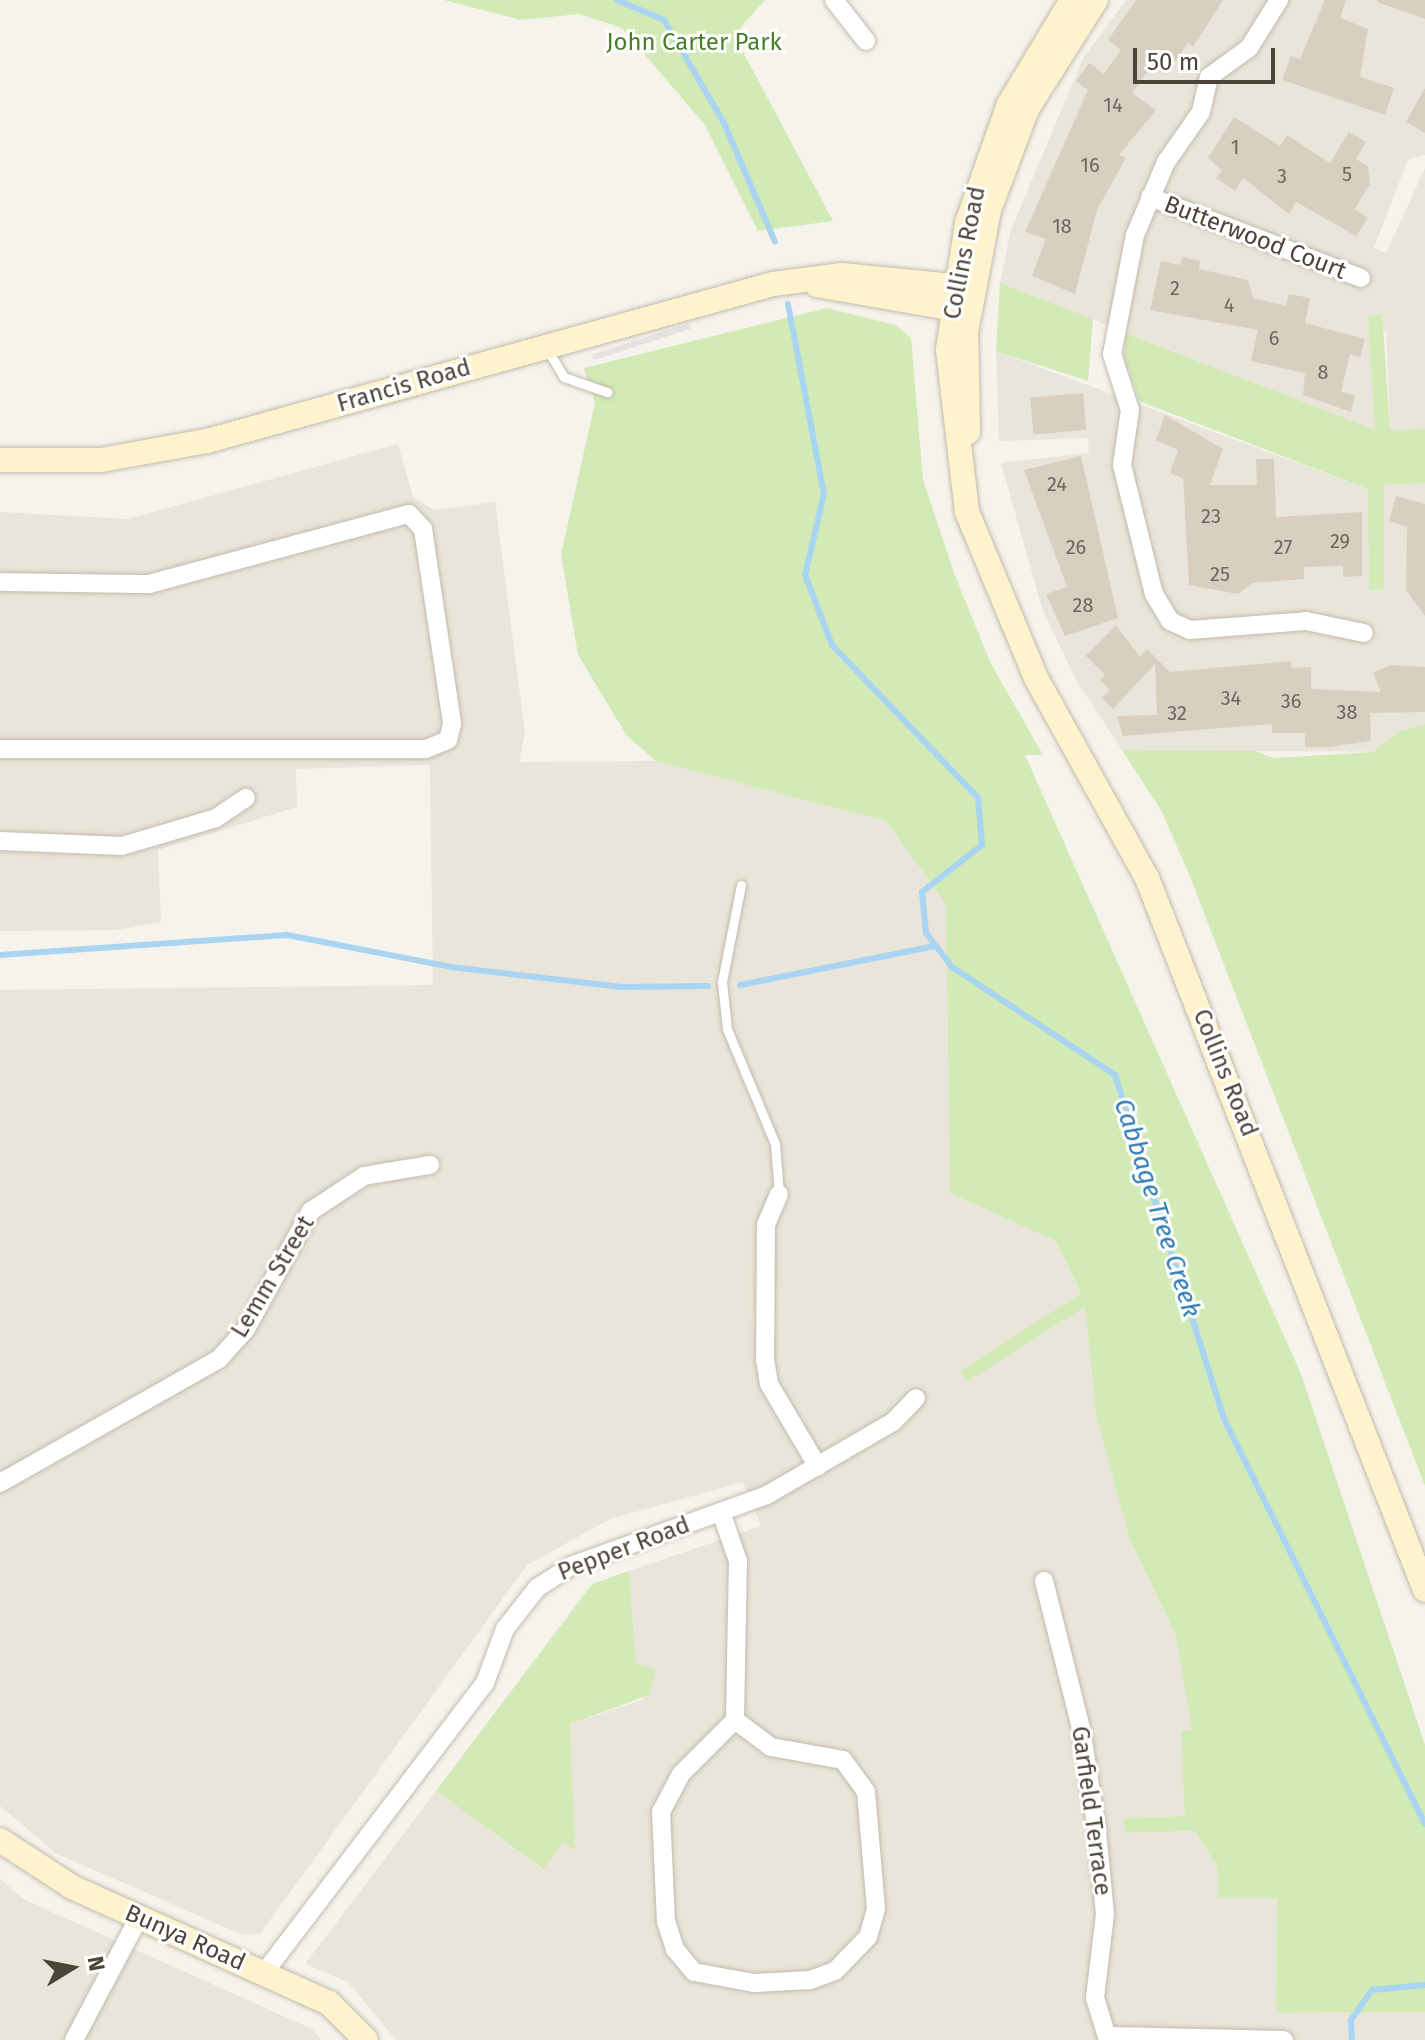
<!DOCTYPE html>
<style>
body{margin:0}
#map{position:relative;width:1425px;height:2040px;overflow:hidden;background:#f6f3ec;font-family:"Fira Sans",sans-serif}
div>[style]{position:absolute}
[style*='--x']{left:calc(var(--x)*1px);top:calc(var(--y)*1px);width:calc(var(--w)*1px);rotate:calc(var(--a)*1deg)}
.residential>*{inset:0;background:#eae5da}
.green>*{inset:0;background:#d2eab5}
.parking>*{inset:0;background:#e5e3e0;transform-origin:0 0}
.stream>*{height:6px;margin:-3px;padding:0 3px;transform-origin:3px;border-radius:3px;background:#a9d4f2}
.building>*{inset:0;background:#d8cfc1;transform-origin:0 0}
.roads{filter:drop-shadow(0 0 2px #c2bbae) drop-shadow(0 0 2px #c2bbae)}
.lane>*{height:9px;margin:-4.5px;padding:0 4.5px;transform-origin:4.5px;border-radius:4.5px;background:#fff}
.street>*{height:18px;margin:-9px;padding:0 9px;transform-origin:9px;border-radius:9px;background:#fff}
.secondary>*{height:24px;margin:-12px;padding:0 12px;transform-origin:12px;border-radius:12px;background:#fff3cd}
span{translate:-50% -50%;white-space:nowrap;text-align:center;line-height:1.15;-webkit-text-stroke:6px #fff;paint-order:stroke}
.number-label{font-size:20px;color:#6e675b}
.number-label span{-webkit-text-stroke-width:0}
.park-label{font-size:24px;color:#4a7f2a}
.street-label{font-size:24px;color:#4b4439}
.water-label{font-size:26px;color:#2e7ab2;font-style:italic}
.north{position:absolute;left:32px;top:1928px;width:80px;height:80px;-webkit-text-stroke:6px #fff;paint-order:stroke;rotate:80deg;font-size:22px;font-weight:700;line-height:32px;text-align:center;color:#4b4439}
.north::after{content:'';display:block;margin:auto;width:28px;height:36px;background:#4b4439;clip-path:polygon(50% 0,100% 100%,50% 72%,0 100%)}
.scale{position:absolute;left:1133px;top:48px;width:142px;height:36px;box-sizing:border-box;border:4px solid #4b4439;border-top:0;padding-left:10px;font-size:24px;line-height:28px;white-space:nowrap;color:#4b4439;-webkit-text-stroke:6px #fff;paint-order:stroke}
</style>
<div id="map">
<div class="residential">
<i style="clip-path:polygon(1126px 0,1425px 0,1425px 155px,1408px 159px,1374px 248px,1386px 253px,1425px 168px,1425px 429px,1390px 430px,1386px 332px,1368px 317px,1376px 431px,1000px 283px,1011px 230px,1083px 58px)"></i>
<i style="clip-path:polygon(996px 351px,1368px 489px,1370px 590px,1384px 589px,1384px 485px,1425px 483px,1425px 752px,1122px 750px,1076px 680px,1042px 608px,1001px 463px,1089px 453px,1088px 438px,999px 441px)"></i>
<i style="clip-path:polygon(398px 444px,413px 497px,434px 510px,495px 502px,525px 733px,519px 762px,656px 761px,886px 821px,946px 904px,950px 1193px,1056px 1241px,1081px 1293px,960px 1371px,967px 1382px,1085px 1307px,1096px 1416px,1129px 1537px,1176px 1636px,1192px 1731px,1181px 1733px,1186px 1816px,1125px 1818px,1125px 1833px,1195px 1831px,1218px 1868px,1277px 1898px,1276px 2013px,1425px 2012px,1425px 2040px,396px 2040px,348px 1982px,305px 1964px,436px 1791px,542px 1869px,564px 1842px,574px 1850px,570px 1724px,642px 1700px,655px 1670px,636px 1663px,629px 1571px,761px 1526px,743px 1482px,610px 1519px,527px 1565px,260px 1934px,243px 1935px,57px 1854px,0 1806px,0 990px,433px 985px,430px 765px,296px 769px,297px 807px,158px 850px,161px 922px,116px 930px,0 931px,0 512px,128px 519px)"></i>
<i style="clip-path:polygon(0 1879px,25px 1900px,312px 2029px,321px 2040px,0 2040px)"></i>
</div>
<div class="green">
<i style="clip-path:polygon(444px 0,765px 0,734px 35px,833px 221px,758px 231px,705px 125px,622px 28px,579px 14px,521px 20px)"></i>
<i style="clip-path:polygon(1000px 283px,1093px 319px,1088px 381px,996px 351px)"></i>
<i style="clip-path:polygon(827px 308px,895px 325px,911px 338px,923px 480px,954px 573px,990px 662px,1043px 755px,1025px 755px,1301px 1374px,1425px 1745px,1425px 2012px,1276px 2013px,1277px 1898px,1218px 1898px,1218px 1868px,1195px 1831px,1125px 1833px,1124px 1818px,1185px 1816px,1181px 1732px,1192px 1730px,1176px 1636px,1129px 1537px,1096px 1416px,1085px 1307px,967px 1382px,960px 1371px,1081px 1293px,1056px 1241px,950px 1193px,946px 904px,886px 821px,656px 761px,627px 736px,578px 655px,561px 554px,595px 403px,584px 368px)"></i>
<i style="clip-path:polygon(1382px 313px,1390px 430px,1425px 429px,1425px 483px,1384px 485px,1384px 589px,1369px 590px,1368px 489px,1139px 401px,1124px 356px,1126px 333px,1375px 430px,1368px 317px)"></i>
<i style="clip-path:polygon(1425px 724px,1425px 1486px,1189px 874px,1162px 812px,1122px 750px,1255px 751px,1274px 758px,1374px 752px,1396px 733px)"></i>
<i style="clip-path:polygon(629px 1571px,636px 1663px,656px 1670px,649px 1695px,570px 1724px,575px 1851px,564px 1842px,543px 1869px,436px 1791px,592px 1584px)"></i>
</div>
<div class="parking">
<i style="left:689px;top:323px;width:6px;height:102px;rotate:72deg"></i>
</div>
<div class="stream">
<i style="--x:617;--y:0;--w:51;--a:23.1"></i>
<i style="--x:664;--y:20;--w:119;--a:59.8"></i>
<i style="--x:724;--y:123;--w:129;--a:66.8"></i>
<i style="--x:788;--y:304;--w:193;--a:79.3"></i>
<i style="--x:824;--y:494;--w:83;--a:103.2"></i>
<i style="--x:805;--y:575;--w:75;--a:68.9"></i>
<i style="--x:832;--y:645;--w:211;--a:46.3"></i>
<i style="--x:978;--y:798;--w:47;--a:85.1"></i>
<i style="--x:982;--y:845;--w:76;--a:141.9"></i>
<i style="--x:922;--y:892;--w:41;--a:84.4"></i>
<i style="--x:926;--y:933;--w:43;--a:52.6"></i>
<i style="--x:952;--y:967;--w:196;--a:33.5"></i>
<i style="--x:1115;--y:1075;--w:363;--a:72.4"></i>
<i style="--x:1225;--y:1421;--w:450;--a:63.6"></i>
<i style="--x:0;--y:955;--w:288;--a:-4"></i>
<i style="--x:287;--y:935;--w:167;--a:11"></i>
<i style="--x:451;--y:967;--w:170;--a:6.7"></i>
<i style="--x:620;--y:987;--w:88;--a:-0.7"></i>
<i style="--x:740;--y:985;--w:200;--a:-11.3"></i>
<i style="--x:1352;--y:2040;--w:20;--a:-93"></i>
<i style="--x:1351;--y:2020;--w:37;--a:-55"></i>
<i style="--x:1372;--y:1990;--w:53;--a:-5.4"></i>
</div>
<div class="building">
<i style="clip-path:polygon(1136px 0,1223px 0,1193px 47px,1188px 43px,1165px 75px,1152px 65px,1132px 93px,1156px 110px,1119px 155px,1126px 158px,1097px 210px,1075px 294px,1032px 276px,1046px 239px,1025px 232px,1088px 90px,1076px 81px,1089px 63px,1104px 74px,1121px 50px,1108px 40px)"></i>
<i style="clip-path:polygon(1325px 0,1346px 0,1340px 18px,1368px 29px,1360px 77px,1394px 88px,1385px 115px,1282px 80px,1291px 56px,1300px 59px)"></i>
<i style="clip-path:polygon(1425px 0,1425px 19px,1377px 2px,1377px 0)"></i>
<i style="clip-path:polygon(1425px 88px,1425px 133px,1406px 122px)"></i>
<i style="clip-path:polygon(1234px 117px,1280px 146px,1287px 135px,1330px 163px,1349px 132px,1366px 142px,1356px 159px,1368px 166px,1370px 184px,1355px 209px,1368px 218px,1356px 236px,1296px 202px,1289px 214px,1243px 178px,1235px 191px,1216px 178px,1222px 170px,1208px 158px)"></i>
<i style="clip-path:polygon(1182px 257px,1200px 261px,1199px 269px,1248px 280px,1253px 298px,1286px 306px,1289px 294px,1310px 298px,1305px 323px,1365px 339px,1360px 357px,1350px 354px,1341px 392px,1355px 395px,1351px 412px,1303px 395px,1305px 373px,1251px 361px,1258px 330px,1150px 310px,1161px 261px,1180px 265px)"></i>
<i style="left:1083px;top:393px;width:37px;height:53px;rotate:85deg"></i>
<i style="clip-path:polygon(1165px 415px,1223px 449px,1210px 485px,1257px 485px,1256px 459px,1274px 459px,1276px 517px,1362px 512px,1362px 576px,1343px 577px,1343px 566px,1304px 567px,1304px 579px,1252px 583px,1238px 594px,1189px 585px,1183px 478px,1170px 473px,1178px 450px,1156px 440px)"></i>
<i style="clip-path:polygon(1081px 456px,1118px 618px,1065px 636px,1046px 594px,1067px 587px,1024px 470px)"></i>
<i style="clip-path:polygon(1396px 496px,1425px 504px,1425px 616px,1406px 590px,1407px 527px,1389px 521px)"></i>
<i style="clip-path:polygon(1116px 625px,1140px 657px,1147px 649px,1170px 672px,1291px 661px,1291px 668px,1311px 667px,1311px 689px,1381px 692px,1373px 673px,1391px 665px,1425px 667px,1425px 712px,1370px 713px,1371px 741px,1328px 747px,1305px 747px,1305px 733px,1272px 733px,1272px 724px,1123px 736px,1117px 716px,1157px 715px,1155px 664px,1113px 709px,1102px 698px,1110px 690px,1100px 680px,1105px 675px,1086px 656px)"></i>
</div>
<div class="roads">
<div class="lane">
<i style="--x:547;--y:349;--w:33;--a:59"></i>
<i style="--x:564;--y:377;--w:46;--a:19.2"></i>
<i style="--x:741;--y:885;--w:99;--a:101.1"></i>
<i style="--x:722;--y:982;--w:47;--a:83.9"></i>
<i style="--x:727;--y:1029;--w:125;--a:67.3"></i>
<i style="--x:775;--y:1144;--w:50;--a:85.4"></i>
</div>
<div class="street">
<i style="--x:834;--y:0;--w:52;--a:52"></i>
<i style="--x:1279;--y:0;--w:57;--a:122"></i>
<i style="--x:1249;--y:48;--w:49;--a:144.1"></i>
<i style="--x:1209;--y:77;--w:36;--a:103"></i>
<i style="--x:1201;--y:112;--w:61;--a:125"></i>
<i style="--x:1166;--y:162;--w:79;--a:113"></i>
<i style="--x:1135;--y:235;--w:121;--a:100.9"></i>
<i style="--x:1112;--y:354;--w:59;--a:72.2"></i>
<i style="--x:1130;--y:410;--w:56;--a:98.3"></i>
<i style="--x:1122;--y:465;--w:133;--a:76.1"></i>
<i style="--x:1154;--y:594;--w:31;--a:59"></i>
<i style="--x:1170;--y:621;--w:22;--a:24"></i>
<i style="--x:1190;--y:630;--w:116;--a:-4.4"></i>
<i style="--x:1306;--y:621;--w:59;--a:11.7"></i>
<i style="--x:1150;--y:197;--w:226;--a:21"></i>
<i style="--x:0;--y:582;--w:149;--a:0.8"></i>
<i style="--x:149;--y:584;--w:269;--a:-15.1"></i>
<i style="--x:409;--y:514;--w:21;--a:47"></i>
<i style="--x:423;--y:529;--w:197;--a:81.5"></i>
<i style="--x:452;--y:724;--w:16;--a:104"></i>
<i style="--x:448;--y:740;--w:24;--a:158"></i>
<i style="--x:426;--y:749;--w:426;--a:180"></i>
<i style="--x:0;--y:841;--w:122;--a:2.3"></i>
<i style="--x:122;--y:846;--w:98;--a:-16.6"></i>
<i style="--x:216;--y:818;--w:36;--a:-34"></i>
<i style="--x:779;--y:1194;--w:33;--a:113"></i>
<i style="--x:766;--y:1224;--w:135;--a:90.4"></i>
<i style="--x:765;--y:1359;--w:25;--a:81"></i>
<i style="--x:769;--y:1384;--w:96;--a:59.4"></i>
<i style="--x:0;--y:1483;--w:252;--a:-29.5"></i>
<i style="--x:219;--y:1359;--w:40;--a:-48"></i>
<i style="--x:246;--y:1329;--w:135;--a:-61.2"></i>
<i style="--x:311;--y:1211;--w:64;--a:-33.4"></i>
<i style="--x:364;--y:1176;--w:67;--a:-9.5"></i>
<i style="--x:721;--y:1512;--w:52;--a:70.9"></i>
<i style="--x:738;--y:1561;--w:159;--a:91.1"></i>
<i style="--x:735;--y:1720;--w:45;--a:36.9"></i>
<i style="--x:771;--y:1747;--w:73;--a:10.2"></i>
<i style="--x:843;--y:1760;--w:39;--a:54"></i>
<i style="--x:866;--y:1792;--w:117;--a:85.1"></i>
<i style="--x:876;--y:1909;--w:29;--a:106"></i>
<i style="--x:868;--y:1937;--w:47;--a:134.1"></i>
<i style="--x:835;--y:1971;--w:27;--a:160"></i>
<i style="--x:810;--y:1980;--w:56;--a:176.9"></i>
<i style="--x:754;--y:1983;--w:61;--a:-169.6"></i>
<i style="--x:694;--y:1972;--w:30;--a:-130"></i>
<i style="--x:675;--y:1949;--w:28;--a:-108"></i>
<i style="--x:666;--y:1922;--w:110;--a:-92.6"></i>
<i style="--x:661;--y:1812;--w:43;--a:-62.2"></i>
<i style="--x:681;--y:1774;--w:76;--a:-45"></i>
<i style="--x:1044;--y:1581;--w:152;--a:75.9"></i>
<i style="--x:1081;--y:1728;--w:103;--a:81.1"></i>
<i style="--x:1097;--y:1830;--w:84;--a:84.6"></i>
<i style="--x:1105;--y:1914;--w:85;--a:96.8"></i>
<i style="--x:1095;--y:1998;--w:44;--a:72.8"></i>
<i style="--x:264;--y:1973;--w:365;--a:-52.7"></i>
<i style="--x:485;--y:1683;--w:58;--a:-69.7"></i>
<i style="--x:505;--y:1629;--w:52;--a:-52"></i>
<i style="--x:537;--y:1588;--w:40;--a:-32.9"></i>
<i style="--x:571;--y:1566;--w:208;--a:-19.9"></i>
<i style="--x:767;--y:1495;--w:146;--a:-30.1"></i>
<i style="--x:893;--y:1422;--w:33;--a:-46"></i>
<i style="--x:1110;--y:2036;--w:174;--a:1.3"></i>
<i style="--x:74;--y:2040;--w:139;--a:-62.1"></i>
</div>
<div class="secondary">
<i style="--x:1072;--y:0;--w:122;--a:121.2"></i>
<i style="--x:1009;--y:104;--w:126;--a:109.4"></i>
<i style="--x:967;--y:223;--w:128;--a:98.5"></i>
<i style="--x:948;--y:350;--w:163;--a:83.3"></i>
<i style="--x:967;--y:512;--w:180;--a:67.4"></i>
<i style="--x:1036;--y:678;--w:229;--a:61"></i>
<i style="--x:1147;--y:878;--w:764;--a:68.67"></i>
<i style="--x:817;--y:285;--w:151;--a:9.9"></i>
<i style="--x:968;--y:432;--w:100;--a:-91.1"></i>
<i style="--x:966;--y:332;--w:124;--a:-79.3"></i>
<i style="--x:989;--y:210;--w:108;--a:-69.4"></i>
<i style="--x:1027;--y:109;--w:129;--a:-57.7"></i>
<i style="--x:0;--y:460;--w:101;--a:0"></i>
<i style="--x:101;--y:460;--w:108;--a:-10.2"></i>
<i style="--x:207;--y:441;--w:587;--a:-15.5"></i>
<i style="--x:773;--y:284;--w:70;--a:-7.4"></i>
<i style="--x:842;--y:275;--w:131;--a:5.7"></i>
<i style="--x:0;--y:1840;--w:86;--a:33.1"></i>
<i style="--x:72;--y:1887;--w:282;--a:24.3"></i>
<i style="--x:329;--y:2003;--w:52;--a:45"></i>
</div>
</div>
<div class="number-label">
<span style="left:1113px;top:105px">14</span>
<span style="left:1235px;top:147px">1</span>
<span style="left:1090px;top:165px">16</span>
<span style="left:1347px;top:174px">5</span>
<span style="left:1282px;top:176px">3</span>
<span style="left:1062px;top:226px">18</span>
<span style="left:1175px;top:288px">2</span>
<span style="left:1229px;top:305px">4</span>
<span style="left:1274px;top:338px">6</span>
<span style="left:1323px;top:372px">8</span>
<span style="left:1057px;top:484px">24</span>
<span style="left:1211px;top:516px">23</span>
<span style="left:1340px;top:541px">29</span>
<span style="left:1076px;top:547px">26</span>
<span style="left:1283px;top:547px">27</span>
<span style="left:1220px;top:574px">25</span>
<span style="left:1083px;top:605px">28</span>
<span style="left:1231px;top:698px">34</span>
<span style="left:1291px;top:701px">36</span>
<span style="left:1347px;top:712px">38</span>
<span style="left:1177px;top:713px">32</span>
</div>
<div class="park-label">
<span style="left:694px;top:43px">John Carter Park</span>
</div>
<div class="street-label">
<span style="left:1255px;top:238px;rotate:21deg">Butterwood Court</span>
<span style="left:965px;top:253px;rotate:-79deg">Collins Road</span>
<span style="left:404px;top:386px;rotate:-16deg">Francis Road</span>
<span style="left:1225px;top:1073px;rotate:68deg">Collins Road</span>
<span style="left:273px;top:1277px;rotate:-59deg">Lemm Street</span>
<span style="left:624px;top:1549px;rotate:-21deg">Pepper Road</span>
<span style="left:1091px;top:1811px;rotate:82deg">Garfield Terrace</span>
<span style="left:185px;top:1938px;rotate:24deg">Bunya Road</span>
</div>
<div class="water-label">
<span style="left:1157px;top:1208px;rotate:72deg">Cabbage Tree Creek</span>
</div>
<div class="north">N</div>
<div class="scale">50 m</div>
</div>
